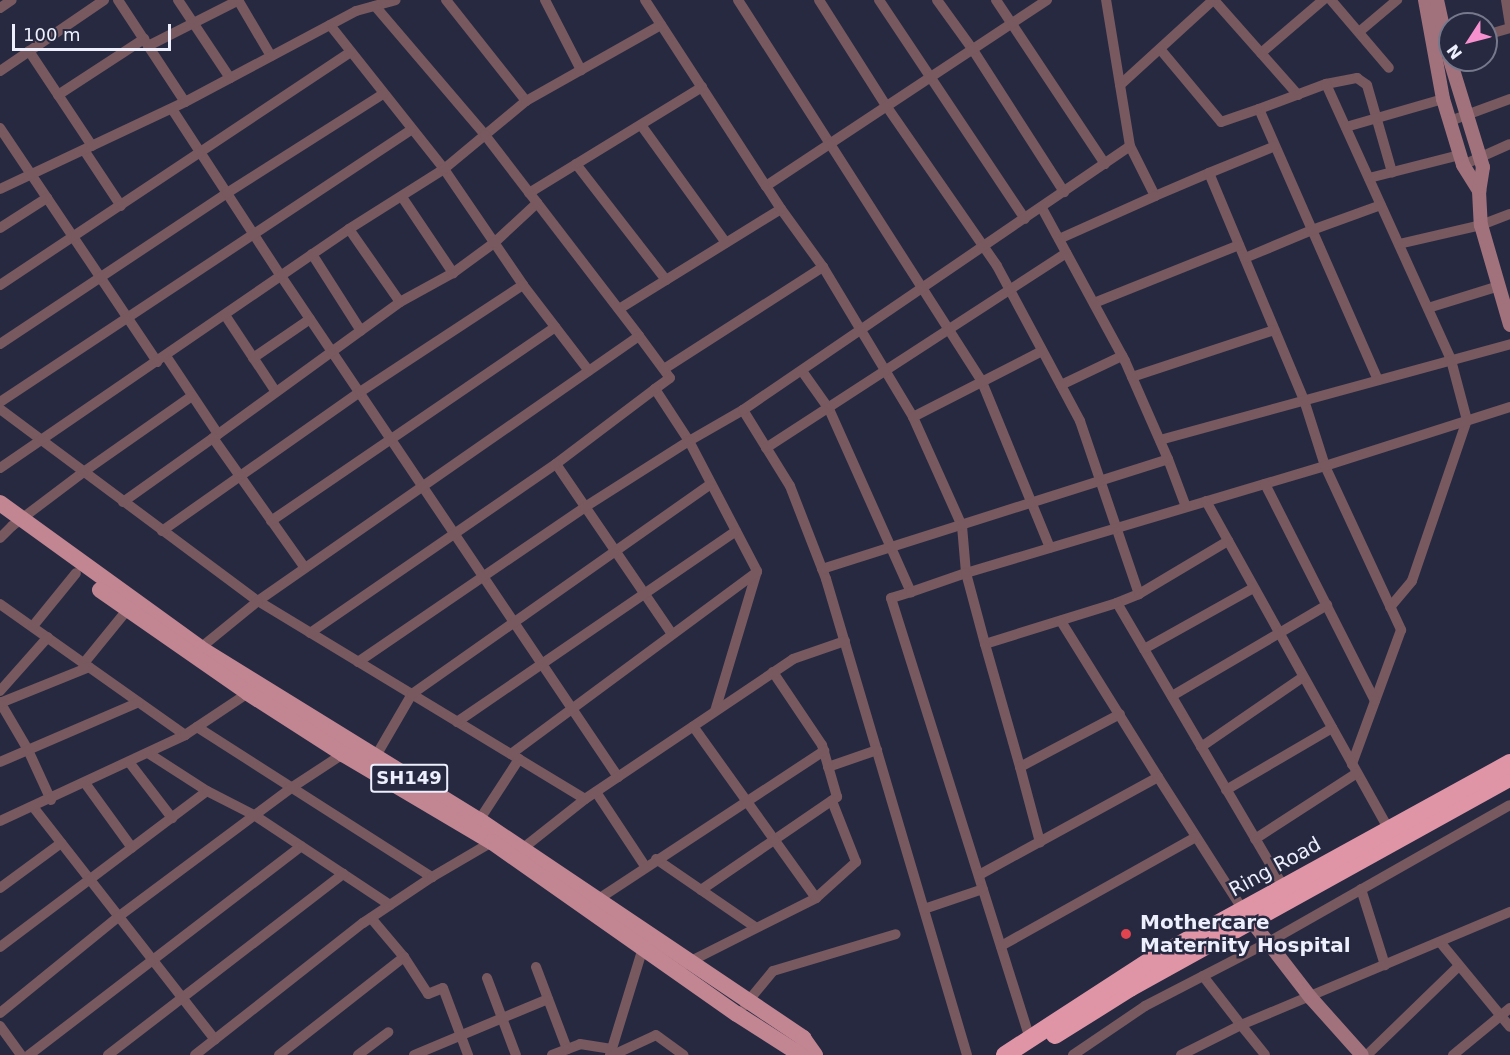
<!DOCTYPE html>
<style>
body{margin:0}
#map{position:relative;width:1510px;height:1055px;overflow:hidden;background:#272941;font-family:"DejaVu Sans",sans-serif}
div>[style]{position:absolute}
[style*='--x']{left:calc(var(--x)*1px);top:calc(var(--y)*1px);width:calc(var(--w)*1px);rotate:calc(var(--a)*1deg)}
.street>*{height:10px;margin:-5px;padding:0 5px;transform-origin:5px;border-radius:5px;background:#77595f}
.secondary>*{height:14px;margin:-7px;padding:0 7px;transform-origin:7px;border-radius:7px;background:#a1727c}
.primary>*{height:16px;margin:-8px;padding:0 8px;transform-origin:8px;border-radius:8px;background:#c28592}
.highway>*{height:18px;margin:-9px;padding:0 9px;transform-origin:9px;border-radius:9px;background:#df95a6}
.dots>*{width:16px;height:16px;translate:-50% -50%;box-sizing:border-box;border:3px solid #272941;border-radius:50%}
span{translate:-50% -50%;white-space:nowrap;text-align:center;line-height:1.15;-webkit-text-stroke:5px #272941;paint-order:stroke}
.shield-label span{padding:2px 4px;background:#272941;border:2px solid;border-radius:4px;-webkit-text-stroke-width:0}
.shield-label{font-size:18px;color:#edeffc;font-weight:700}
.street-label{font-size:20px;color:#edeffc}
.poi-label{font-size:20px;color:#edeffc;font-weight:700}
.left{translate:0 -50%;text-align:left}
.north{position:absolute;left:1438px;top:12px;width:60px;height:60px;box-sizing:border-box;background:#272941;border:2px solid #76788c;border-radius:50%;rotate:234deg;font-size:16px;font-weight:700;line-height:24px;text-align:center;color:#edeffc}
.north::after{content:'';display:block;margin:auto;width:21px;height:27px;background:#f790ce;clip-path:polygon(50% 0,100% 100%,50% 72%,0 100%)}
.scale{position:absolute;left:12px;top:24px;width:159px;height:27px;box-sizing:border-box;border:3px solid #edeffc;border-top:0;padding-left:8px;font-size:18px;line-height:21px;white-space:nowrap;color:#edeffc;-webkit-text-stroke:4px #272941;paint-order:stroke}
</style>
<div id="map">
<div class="street">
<i style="--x:118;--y:0;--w:122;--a:56.7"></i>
<i style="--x:178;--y:0;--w:94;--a:56.3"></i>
<i style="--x:238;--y:0;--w:65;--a:59.5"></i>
<i style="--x:446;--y:0;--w:129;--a:51.6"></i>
<i style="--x:545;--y:0;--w:79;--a:62.8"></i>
<i style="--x:645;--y:0;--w:222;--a:57"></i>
<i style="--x:738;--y:0;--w:453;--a:57.4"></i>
<i style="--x:982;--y:382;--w:179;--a:67.7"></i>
<i style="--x:819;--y:0;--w:127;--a:57.6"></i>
<i style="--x:887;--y:107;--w:193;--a:55.3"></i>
<i style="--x:997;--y:266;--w:176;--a:61.8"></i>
<i style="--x:1080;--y:421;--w:183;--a:71.2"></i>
<i style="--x:1139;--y:594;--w:24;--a:158"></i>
<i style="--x:1117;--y:603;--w:330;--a:59.6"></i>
<i style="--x:879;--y:0;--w:263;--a:56.3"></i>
<i style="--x:937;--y:0;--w:62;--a:54.2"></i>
<i style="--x:973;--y:50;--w:169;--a:57.3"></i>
<i style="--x:996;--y:0;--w:197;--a:56.4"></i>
<i style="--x:1214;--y:0;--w:127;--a:48.5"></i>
<i style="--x:1331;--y:0;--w:89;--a:49.5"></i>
<i style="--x:1506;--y:0;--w:26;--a:81"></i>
<i style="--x:375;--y:6;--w:170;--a:49.5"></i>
<i style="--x:485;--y:135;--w:53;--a:-39.7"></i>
<i style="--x:526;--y:101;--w:155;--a:-29.4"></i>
<i style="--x:0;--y:8;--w:14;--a:-34"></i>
<i style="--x:330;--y:25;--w:184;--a:51.6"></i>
<i style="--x:444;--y:169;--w:140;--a:55.7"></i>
<i style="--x:1359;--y:32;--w:50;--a:-40.1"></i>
<i style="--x:1486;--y:35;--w:25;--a:-16"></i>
<i style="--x:148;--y:46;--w:102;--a:-26.8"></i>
<i style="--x:1160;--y:49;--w:95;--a:50.1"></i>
<i style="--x:1221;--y:122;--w:40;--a:-18.9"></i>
<i style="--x:1259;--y:109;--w:296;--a:66.3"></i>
<i style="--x:29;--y:51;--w:114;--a:56.4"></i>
<i style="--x:1261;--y:53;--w:82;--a:-40.5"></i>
<i style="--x:0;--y:71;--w:126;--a:-34.3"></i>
<i style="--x:1326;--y:84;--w:32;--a:-11"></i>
<i style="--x:1357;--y:78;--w:12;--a:35"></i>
<i style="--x:1367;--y:85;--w:91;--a:74"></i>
<i style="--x:1120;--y:85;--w:126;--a:-42.4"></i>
<i style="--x:58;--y:95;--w:103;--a:-33.1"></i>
<i style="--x:172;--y:109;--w:199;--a:56.9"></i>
<i style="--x:281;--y:276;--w:604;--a:56.07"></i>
<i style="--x:1259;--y:109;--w:72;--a:-20.5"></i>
<i style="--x:1326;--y:84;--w:303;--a:65.6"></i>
<i style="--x:1451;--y:360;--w:62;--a:75.1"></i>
<i style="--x:1467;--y:420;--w:170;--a:108.9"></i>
<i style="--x:1412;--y:581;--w:34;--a:130"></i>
<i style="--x:1450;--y:121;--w:64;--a:-20.1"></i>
<i style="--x:641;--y:125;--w:145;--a:54.2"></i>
<i style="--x:1346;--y:127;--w:101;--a:-16.1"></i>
<i style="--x:0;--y:128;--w:282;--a:56.1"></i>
<i style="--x:1130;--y:146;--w:56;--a:63.4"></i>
<i style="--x:1155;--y:196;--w:59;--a:-23.1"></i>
<i style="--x:1209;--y:173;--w:246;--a:67.3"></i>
<i style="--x:1304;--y:400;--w:69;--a:72.3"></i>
<i style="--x:1325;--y:466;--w:181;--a:65.1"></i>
<i style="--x:1401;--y:630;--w:143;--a:110.1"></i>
<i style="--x:84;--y:150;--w:67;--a:56.5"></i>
<i style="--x:576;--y:164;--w:147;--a:52.2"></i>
<i style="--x:1463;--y:165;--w:51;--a:-24.1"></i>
<i style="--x:1209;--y:173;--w:71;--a:-22.2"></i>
<i style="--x:1369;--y:178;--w:94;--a:-14.2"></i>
<i style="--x:0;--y:189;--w:204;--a:-25.2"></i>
<i style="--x:185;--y:102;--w:194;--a:-28"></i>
<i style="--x:356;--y:11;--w:41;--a:-15.4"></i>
<i style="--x:529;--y:193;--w:203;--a:-31.5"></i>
<i style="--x:402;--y:197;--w:92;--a:56.1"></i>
<i style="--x:781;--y:209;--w:72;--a:54.1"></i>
<i style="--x:0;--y:228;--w:56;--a:-32.6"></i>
<i style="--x:349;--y:229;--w:89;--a:55.1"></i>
<i style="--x:1059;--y:239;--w:105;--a:-24.1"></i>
<i style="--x:1399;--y:244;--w:84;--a:-13"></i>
<i style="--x:1481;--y:225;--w:31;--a:-21"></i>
<i style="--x:312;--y:254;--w:91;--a:57.5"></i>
<i style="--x:1245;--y:258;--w:73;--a:-22.7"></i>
<i style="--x:1312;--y:230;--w:73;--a:-19.9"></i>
<i style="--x:0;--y:285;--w:421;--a:-33.6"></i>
<i style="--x:1094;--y:303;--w:156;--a:-21.8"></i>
<i style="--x:1428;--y:308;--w:74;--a:-17.2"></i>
<i style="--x:619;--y:309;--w:190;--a:-31.7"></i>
<i style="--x:781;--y:209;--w:27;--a:-123"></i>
<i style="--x:766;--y:186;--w:337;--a:-33.5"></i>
<i style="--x:225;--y:315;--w:92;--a:56.5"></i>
<i style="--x:639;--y:336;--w:52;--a:53.6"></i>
<i style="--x:670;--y:378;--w:19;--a:144"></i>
<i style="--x:655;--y:389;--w:62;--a:56.8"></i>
<i style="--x:689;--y:441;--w:62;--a:-29.9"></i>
<i style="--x:743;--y:410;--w:89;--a:58.3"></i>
<i style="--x:790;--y:486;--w:100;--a:68.8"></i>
<i style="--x:826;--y:579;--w:496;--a:73.5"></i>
<i style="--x:0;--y:344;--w:273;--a:-33.6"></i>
<i style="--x:227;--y:193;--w:185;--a:-32.4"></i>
<i style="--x:166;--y:356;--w:94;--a:56.3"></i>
<i style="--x:253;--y:358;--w:69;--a:-34.4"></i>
<i style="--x:664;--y:369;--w:189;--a:-32.7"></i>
<i style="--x:823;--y:267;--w:175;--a:59"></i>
<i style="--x:913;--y:417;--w:120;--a:65.8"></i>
<i style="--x:962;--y:526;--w:47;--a:85.1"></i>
<i style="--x:966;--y:573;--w:375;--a:-16.6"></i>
<i style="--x:1325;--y:466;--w:194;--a:-17.7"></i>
<i style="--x:802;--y:371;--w:47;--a:54.6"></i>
<i style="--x:829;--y:409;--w:201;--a:65.9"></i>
<i style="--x:911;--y:592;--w:21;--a:163"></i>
<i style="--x:891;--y:598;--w:461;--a:72.5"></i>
<i style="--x:1132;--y:377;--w:150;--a:-18.3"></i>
<i style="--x:1061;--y:385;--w:68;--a:-25.4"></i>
<i style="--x:655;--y:389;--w:124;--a:142.9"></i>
<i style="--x:556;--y:464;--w:206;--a:55.7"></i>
<i style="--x:0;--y:402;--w:493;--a:-33.5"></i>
<i style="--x:0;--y:409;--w:322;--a:36.7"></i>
<i style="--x:258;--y:601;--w:382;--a:31.2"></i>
<i style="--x:743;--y:410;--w:468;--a:-34.3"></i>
<i style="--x:1130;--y:146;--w:148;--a:-99.3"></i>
<i style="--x:913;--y:417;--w:145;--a:-27.1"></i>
<i style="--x:213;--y:438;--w:231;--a:-36"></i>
<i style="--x:400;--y:302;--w:60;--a:-28.7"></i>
<i style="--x:453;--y:273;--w:51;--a:-36.2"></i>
<i style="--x:494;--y:243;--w:59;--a:-42.9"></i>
<i style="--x:1160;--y:440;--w:363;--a:-15.3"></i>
<i style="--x:766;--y:448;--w:358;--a:-33"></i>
<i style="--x:1168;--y:459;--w:51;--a:69.4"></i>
<i style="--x:0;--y:468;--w:423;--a:-34.4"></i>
<i style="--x:349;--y:229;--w:112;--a:-32.3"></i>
<i style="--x:444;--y:169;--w:53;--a:-39.7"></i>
<i style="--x:485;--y:135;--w:253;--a:52.5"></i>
<i style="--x:639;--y:336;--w:464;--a:145.2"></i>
<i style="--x:258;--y:601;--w:77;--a:140.8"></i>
<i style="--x:1265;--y:484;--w:243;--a:63.1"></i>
<i style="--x:1206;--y:501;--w:376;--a:60.9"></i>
<i style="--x:123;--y:502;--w:110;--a:-35.4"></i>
<i style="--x:213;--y:438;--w:159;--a:54.7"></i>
<i style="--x:271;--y:521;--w:344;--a:-34.3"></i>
<i style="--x:162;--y:531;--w:242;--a:-35.1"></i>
<i style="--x:360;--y:392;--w:195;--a:-33.3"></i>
<i style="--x:523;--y:285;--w:108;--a:52.5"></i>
<i style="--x:0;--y:538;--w:17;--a:-45"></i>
<i style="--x:12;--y:526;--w:88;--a:-37.1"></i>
<i style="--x:82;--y:473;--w:134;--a:-35"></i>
<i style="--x:822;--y:569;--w:363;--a:-17.6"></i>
<i style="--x:1168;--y:459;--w:107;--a:-113.7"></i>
<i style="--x:1125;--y:361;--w:174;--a:-118.5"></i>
<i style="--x:911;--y:592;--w:58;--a:-19.1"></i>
<i style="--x:966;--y:573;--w:73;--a:75"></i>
<i style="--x:985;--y:644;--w:138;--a:-17.3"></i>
<i style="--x:1139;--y:594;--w:104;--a:-30.8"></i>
<i style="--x:0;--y:604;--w:227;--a:35.3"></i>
<i style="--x:33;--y:626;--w:68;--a:-50.9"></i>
<i style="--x:310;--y:633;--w:298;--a:-34.5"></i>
<i style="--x:985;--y:644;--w:128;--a:74.1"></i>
<i style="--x:1020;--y:767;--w:113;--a:-27.9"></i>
<i style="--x:1144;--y:649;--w:125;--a:-29.2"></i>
<i style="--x:358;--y:662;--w:275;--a:-34.3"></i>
<i style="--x:585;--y:507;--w:123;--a:-32.4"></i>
<i style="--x:689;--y:441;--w:147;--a:62.4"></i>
<i style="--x:757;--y:571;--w:146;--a:106.7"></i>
<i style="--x:84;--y:663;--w:68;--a:-50.9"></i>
<i style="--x:0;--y:691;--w:72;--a:-48.4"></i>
<i style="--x:1172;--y:696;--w:180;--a:-30.4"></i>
<i style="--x:0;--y:702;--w:56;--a:59.7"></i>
<i style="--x:28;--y:750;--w:55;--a:65.3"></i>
<i style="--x:0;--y:703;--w:96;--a:-22"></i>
<i style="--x:457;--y:722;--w:338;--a:-34.4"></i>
<i style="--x:197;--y:727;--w:279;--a:32.6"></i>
<i style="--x:1201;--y:747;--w:124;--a:-34.5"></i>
<i style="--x:148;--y:753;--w:70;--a:32.8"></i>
<i style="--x:511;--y:754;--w:306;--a:-36.5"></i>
<i style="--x:373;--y:761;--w:78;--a:-59.8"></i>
<i style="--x:412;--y:694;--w:365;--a:-35.1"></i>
<i style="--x:0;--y:762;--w:151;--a:-23.3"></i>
<i style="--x:129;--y:762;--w:71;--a:52.5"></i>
<i style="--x:828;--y:767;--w:52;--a:-19.1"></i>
<i style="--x:1020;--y:767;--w:78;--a:75.1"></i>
<i style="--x:1158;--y:777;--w:158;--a:57.4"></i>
<i style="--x:85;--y:783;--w:80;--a:54.1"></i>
<i style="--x:1226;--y:790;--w:123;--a:-30.3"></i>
<i style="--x:596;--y:792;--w:89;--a:56.5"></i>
<i style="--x:34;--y:808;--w:294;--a:52"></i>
<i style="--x:0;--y:821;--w:204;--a:-24.9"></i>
<i style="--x:185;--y:735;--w:76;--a:-33.7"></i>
<i style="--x:476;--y:825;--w:79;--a:-56.9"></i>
<i style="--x:1255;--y:839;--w:121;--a:-32.9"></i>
<i style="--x:522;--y:849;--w:80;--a:-38.4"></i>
<i style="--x:585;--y:799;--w:251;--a:-33.9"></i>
<i style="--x:793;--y:659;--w:55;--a:-19.1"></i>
<i style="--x:656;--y:859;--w:120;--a:34.5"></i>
<i style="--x:979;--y:875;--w:204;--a:-28.7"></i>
<i style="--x:1158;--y:777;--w:184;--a:-121.9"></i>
<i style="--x:0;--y:888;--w:76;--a:-36.4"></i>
<i style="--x:1361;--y:889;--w:80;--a:72.5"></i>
<i style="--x:701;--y:890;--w:165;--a:-34.4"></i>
<i style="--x:837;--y:797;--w:54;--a:-106.1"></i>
<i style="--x:822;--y:745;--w:88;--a:-123.9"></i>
<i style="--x:816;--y:898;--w:54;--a:-42"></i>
<i style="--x:856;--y:862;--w:66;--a:-111.5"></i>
<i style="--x:597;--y:900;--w:272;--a:-33.3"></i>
<i style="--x:924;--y:909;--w:62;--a:-18.7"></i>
<i style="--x:371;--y:918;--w:51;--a:49.8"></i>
<i style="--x:404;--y:957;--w:44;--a:57"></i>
<i style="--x:428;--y:994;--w:16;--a:-22"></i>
<i style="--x:443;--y:988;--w:72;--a:69.5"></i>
<i style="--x:1440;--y:942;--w:110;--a:50.5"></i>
<i style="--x:1001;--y:946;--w:223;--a:-29.2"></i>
<i style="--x:0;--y:947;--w:259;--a:-37"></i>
<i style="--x:207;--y:791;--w:53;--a:27.1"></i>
<i style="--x:254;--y:815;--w:163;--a:33.5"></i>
<i style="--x:685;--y:964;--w:147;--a:-26.7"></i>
<i style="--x:816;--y:898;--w:211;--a:-125.6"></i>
<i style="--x:536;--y:967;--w:88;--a:69.3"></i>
<i style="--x:1203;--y:976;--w:62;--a:52.2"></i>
<i style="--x:1241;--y:1025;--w:292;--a:-22.8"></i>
<i style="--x:487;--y:978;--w:82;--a:69.4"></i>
<i style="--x:745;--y:1005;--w:44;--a:-50.5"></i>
<i style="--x:773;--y:971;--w:128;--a:-16.7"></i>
<i style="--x:0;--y:1013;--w:152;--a:-39.1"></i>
<i style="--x:118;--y:917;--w:216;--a:-36.7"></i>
<i style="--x:291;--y:788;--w:62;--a:-33.2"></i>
<i style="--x:0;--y:1026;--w:36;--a:54"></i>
<i style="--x:29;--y:1055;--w:343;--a:-37.5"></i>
<i style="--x:108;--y:1055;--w:297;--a:-37.6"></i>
<i style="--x:195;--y:1055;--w:214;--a:-38.2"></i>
<i style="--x:363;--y:923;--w:83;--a:-33.7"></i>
<i style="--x:432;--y:877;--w:69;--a:-30.3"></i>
<i style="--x:279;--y:1055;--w:159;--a:-38.1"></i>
<i style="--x:358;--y:1055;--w:38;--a:-37"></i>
<i style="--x:414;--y:1055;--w:145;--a:-22.7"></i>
<i style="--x:552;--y:1055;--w:30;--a:-21"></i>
<i style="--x:580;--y:1044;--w:32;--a:9"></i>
<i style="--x:610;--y:1055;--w:112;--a:-72.9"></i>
<i style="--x:613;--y:1055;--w:47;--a:-24.9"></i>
<i style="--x:656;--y:1035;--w:34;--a:36"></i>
<i style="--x:1073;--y:1055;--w:87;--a:-34.2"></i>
<i style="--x:1145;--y:1006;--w:137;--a:-27.3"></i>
<i style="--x:1267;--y:943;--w:279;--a:-29.6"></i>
<i style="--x:1181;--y:1055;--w:67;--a:-26.6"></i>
<i style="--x:1241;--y:1025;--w:38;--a:51"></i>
<i style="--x:1367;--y:1055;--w:128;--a:-44.1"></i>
<i style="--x:1453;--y:1055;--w:74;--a:-39.5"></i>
</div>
<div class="secondary">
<i style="--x:1425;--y:0;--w:101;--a:79.7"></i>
<i style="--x:1443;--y:99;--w:69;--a:73.1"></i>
<i style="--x:1463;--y:165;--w:31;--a:58"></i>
<i style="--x:1437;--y:0;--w:60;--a:77.6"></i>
<i style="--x:1450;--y:60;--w:112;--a:72.9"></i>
<i style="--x:1483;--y:167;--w:24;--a:99"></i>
<i style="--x:1479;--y:191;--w:34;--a:87"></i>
<i style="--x:1481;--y:225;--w:104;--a:73.8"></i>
<i style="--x:1246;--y:914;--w:106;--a:52.3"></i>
<i style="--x:1311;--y:998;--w:76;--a:48.2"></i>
</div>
<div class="primary">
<i style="--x:0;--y:503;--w:247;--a:35.9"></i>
<i style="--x:200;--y:648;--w:328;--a:31.7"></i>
<i style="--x:479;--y:820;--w:391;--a:33.9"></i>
<i style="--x:803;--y:1038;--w:21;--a:55"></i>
<i style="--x:100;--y:590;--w:180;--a:34.8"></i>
<i style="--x:248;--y:693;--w:113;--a:32.7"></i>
<i style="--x:343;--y:754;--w:173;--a:30.6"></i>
<i style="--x:492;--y:842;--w:299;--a:35.1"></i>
<i style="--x:737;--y:1014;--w:76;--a:32.6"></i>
</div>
<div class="highway">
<i style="--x:1055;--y:1035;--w:89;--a:-32.1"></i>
<i style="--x:1130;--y:988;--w:435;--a:-29"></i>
<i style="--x:1005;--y:1055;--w:173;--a:-33"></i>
<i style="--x:1150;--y:961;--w:411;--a:-28.8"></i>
</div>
<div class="dots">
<i style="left:1126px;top:934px;background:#e0444e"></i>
</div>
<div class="shield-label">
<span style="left:409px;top:778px">SH149</span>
</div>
<div class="street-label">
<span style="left:1275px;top:867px;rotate:-29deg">Ring Road</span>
</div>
<div class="poi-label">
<span class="left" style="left:1140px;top:934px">Mothercare<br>Maternity Hospital</span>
</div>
<div class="north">N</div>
<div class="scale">100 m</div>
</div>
